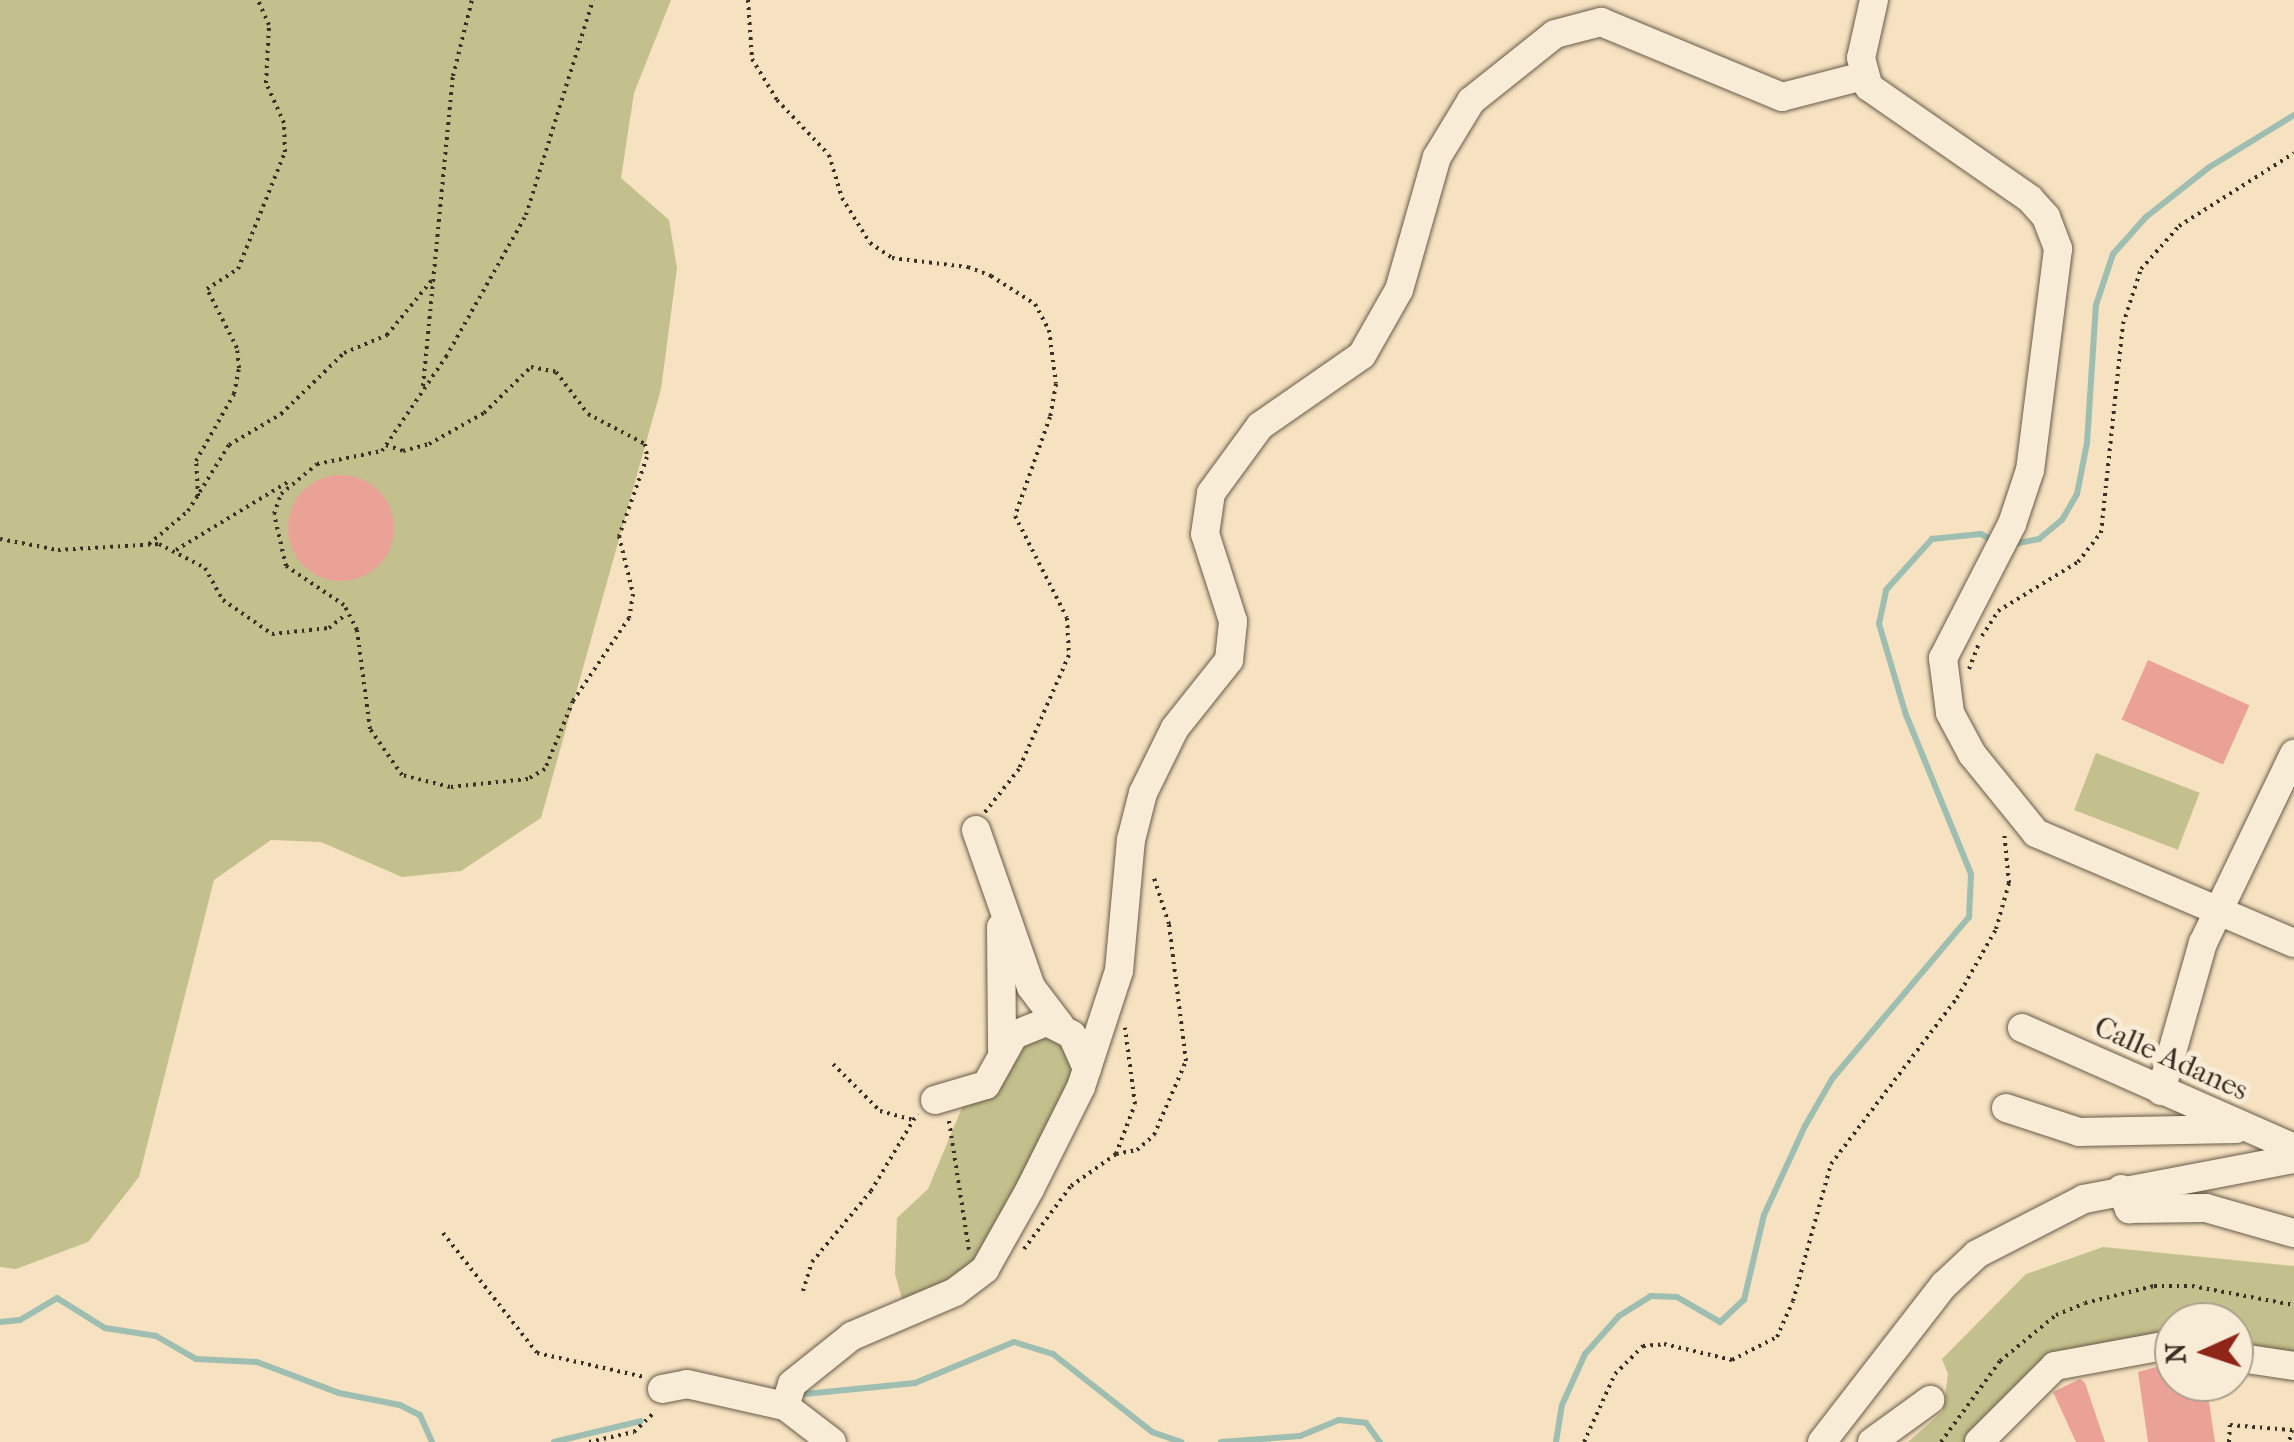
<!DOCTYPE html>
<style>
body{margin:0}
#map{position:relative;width:2294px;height:1442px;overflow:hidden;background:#f6e1c0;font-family:"IM FELL French Canon",serif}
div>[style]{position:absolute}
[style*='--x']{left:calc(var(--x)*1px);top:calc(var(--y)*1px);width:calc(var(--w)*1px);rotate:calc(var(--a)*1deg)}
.green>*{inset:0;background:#c4c08d;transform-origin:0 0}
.stream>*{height:6px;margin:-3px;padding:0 3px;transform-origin:3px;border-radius:3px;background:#9dbeb0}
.building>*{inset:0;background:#eaa296;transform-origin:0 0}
.round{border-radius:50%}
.path>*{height:4px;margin-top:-2px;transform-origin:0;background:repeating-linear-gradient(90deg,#392f23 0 2.5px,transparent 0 7.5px)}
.roads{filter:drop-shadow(0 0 2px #685c4a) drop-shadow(0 0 2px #685c4a)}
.minor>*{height:28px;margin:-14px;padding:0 14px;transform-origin:14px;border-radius:14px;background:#f9ecd6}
span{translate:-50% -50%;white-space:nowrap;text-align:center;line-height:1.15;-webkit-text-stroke:10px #f9ecd6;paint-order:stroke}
.street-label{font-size:30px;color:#392f23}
.north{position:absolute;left:2154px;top:1302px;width:100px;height:100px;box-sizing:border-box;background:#f9ecd6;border:2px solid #aca08e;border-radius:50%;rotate:267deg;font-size:28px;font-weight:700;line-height:40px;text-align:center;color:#392f23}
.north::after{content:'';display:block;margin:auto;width:35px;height:45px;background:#8f2418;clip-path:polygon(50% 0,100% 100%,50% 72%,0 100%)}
</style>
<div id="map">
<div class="green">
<i style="clip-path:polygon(0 0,671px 0,634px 93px,621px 178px,669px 220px,677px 268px,661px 389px,541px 818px,461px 871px,402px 877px,321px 842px,271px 840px,214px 880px,139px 1177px,88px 1242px,16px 1269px,0 1267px)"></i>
<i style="left:2096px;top:753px;width:111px;height:61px;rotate:21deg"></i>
<i style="clip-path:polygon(1059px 1034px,1075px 1069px,990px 1244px,963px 1276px,903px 1302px,895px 1274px,897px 1218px,928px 1189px,964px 1103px,1023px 1037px)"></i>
<i style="clip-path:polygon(2103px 1247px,2294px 1266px,2294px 1358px,2234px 1350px,2234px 1322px,2174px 1322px,2174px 1343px,2126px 1338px,2062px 1352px,1970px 1442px,1908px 1442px,1943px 1411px,1948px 1374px,1942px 1359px,2026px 1274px)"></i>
</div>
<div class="stream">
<i style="--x:2008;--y:545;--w:32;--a:-11"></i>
<i style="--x:2039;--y:539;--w:30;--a:-40"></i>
<i style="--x:2062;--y:520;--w:30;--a:-60"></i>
<i style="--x:2077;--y:494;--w:52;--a:-78.9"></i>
<i style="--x:2087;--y:443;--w:138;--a:-86.3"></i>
<i style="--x:2096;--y:305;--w:54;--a:-71.6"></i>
<i style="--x:2113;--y:254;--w:50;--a:-48.3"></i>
<i style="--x:2146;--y:217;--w:79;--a:-38.3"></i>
<i style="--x:2208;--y:168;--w:101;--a:-31.6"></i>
<i style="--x:0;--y:1322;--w:20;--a:-6"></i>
<i style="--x:20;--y:1320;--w:43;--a:-30.7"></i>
<i style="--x:57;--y:1298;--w:57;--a:32"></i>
<i style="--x:105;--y:1328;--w:52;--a:8.9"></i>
<i style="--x:156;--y:1336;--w:46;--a:29.9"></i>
<i style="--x:196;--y:1359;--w:61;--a:2.8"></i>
<i style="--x:257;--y:1362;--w:88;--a:20.7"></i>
<i style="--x:339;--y:1393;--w:62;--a:11.1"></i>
<i style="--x:400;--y:1405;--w:22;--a:27"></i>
<i style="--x:420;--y:1415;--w:30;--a:66"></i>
<i style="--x:805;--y:1394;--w:111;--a:-5.7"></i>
<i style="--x:915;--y:1383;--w:107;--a:-22.5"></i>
<i style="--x:1014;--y:1342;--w:41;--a:17.1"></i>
<i style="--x:1053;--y:1354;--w:126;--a:38.2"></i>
<i style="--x:1152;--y:1432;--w:31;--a:19"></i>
<i style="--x:554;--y:1442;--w:89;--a:-13.6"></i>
<i style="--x:1221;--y:1442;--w:79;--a:-4.3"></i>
<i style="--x:1300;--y:1436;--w:42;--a:-22.3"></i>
<i style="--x:1339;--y:1420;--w:27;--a:6"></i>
<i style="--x:1366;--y:1423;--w:24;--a:54"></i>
<i style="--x:1556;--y:1442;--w:37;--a:-81"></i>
<i style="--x:1562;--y:1405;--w:56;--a:-65.7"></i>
<i style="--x:1585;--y:1354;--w:51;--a:-48.2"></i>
<i style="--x:1619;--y:1316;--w:38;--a:-32"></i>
<i style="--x:1651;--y:1296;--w:26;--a:2"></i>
<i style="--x:1677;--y:1297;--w:50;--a:30.2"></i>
<i style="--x:1720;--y:1322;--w:33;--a:-43"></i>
<i style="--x:1744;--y:1300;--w:87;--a:-76.8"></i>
<i style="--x:1764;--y:1215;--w:98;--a:-65.3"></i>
<i style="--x:1805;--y:1126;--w:54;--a:-60.1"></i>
<i style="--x:1832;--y:1079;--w:212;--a:-49.8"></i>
<i style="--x:1969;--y:917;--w:43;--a:-87.3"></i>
<i style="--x:1971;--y:874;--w:172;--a:-112.2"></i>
<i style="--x:1906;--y:715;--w:95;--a:-106.5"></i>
<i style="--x:1879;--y:624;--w:35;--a:-78"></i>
<i style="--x:1886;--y:590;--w:69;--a:-48"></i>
<i style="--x:1932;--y:539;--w:49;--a:-5.8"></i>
<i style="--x:1981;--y:534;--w:17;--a:28"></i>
</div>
<div class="building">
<i class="round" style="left:288px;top:475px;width:106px;height:106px"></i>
<i style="left:2148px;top:660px;width:111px;height:65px;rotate:24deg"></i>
<i style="clip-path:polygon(2174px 1362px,2174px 1382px,2206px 1382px,2215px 1442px,2148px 1442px,2138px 1372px)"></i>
<i style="clip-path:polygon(2080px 1379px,2085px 1383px,2105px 1442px,2076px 1442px,2053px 1392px)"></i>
</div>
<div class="path">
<i style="--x:748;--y:0;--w:59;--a:86.1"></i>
<i style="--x:752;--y:59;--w:48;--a:58.6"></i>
<i style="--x:777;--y:100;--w:76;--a:46.6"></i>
<i style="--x:829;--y:155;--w:45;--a:73.2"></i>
<i style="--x:842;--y:198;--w:53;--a:58.1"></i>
<i style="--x:870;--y:243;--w:27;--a:34"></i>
<i style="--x:892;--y:258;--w:77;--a:6.8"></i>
<i style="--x:968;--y:267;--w:25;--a:21"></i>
<i style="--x:991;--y:276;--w:52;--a:32.5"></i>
<i style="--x:1035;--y:304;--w:30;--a:62"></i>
<i style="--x:1049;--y:330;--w:54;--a:82.6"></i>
<i style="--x:1056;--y:384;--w:34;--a:100"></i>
<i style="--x:1050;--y:417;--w:105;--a:109.5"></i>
<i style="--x:1015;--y:516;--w:114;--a:63"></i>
<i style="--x:1067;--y:618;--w:37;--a:87"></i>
<i style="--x:1069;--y:655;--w:124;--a:113.7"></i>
<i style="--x:1019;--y:769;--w:55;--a:128.3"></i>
<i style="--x:423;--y:386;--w:311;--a:-84.5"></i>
<i style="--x:453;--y:76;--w:78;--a:-76"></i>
<i style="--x:386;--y:445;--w:18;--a:19"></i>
<i style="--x:403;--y:451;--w:27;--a:-15"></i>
<i style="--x:429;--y:444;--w:63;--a:-29.4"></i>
<i style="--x:484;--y:413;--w:66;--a:-44.4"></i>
<i style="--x:531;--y:367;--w:25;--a:11"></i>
<i style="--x:556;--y:372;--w:53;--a:52.7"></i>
<i style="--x:588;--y:414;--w:64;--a:27.8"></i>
<i style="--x:645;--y:444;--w:13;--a:81"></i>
<i style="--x:647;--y:457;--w:84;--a:109.5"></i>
<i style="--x:619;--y:536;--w:60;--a:76.4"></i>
<i style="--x:633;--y:594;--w:24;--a:99"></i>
<i style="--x:629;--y:618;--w:100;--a:124"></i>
<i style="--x:573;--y:701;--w:74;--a:112.4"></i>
<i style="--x:545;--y:769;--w:20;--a:150"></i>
<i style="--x:528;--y:779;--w:78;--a:174.1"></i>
<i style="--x:450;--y:787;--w:49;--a:-166"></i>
<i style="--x:402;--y:775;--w:56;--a:-124.8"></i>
<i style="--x:370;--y:729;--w:100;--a:-97.5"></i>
<i style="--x:357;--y:630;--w:28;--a:-117"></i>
<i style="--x:344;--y:605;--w:70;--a:-146.1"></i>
<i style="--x:286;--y:566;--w:53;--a:-103"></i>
<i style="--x:274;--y:514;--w:21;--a:-71"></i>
<i style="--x:281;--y:494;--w:47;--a:-39.8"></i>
<i style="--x:317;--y:464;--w:66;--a:-11.3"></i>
<i style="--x:382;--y:451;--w:114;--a:-55.8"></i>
<i style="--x:446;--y:357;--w:163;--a:-60.6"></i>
<i style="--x:526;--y:215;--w:225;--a:-72.7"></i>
<i style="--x:198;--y:496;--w:35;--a:-93"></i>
<i style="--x:196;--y:461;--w:77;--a:-60.4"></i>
<i style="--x:234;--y:394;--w:26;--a:-79"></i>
<i style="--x:239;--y:368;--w:20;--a:-96"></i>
<i style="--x:237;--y:348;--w:66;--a:-117"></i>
<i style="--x:207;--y:289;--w:37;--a:-33"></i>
<i style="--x:238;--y:269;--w:126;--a:-68.1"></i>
<i style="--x:285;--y:152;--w:29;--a:-92"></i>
<i style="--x:284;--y:123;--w:44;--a:-114.2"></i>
<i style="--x:266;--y:83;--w:58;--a:-87"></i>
<i style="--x:269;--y:25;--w:27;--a:-114"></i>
<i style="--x:0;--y:539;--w:59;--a:10.7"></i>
<i style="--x:58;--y:550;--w:101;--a:-3.4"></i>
<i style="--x:159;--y:544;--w:52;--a:27.6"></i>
<i style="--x:205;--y:568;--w:37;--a:61"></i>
<i style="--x:223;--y:600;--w:60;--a:34.8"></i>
<i style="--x:272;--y:634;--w:57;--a:-6"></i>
<i style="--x:329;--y:628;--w:22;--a:-39"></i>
<i style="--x:149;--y:544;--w:51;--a:-40.2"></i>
<i style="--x:188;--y:511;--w:78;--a:-58.2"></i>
<i style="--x:229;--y:445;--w:61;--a:-30.8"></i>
<i style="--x:281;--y:414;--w:88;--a:-44.1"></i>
<i style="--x:344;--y:353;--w:47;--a:-22.7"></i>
<i style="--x:387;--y:335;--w:71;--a:-50.7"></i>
<i style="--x:176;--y:550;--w:135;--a:-31.3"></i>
<i style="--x:1982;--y:636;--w:30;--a:-57"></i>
<i style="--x:1998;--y:611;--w:94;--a:-31.5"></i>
<i style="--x:2078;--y:562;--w:37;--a:-52"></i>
<i style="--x:2101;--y:533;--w:210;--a:-84"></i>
<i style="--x:2123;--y:324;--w:58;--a:-71.9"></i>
<i style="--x:2141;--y:269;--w:57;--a:-48.5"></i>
<i style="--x:2179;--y:226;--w:136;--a:-32.4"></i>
<i style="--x:1969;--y:669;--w:26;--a:-69"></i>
<i style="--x:833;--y:1064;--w:66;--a:45"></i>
<i style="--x:880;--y:1111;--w:35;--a:15"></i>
<i style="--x:949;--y:1121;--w:131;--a:81.2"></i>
<i style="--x:1116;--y:1154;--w:21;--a:-11"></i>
<i style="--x:1137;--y:1150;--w:23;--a:-41"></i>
<i style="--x:1154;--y:1135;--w:81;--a:-66.6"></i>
<i style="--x:1186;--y:1061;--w:138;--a:-97.1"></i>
<i style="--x:1169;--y:924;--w:52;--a:-108.1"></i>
<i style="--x:443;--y:1233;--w:152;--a:51.9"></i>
<i style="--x:537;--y:1353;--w:110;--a:12.6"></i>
<i style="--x:1024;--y:1249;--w:79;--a:-53.3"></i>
<i style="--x:1071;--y:1186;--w:55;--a:-35.4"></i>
<i style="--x:1116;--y:1154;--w:53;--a:-69.2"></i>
<i style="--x:1135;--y:1104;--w:77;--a:-97.5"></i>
<i style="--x:803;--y:1291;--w:30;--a:-73"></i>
<i style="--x:812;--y:1262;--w:92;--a:-50.3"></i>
<i style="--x:871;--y:1191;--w:90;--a:-59.1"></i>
<i style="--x:589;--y:1442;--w:46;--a:-12.5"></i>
<i style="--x:634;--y:1432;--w:30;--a:-44"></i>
<i style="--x:1584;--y:1442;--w:75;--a:-65.5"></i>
<i style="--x:1615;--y:1374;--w:40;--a:-45"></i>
<i style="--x:1643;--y:1346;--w:21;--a:-5"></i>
<i style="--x:1664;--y:1344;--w:70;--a:13.2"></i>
<i style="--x:1732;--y:1360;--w:51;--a:-27.1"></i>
<i style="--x:1777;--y:1337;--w:39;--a:-66"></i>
<i style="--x:1793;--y:1301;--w:142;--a:-74.5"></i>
<i style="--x:1831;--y:1164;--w:208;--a:-52.8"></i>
<i style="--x:1957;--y:998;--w:79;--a:-60.5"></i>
<i style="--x:1996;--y:929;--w:48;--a:-74.2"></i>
<i style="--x:2009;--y:883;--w:52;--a:-95.5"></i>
<i style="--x:1941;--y:1442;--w:100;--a:-53.9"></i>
<i style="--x:2000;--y:1361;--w:72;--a:-39.4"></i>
<i style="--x:2056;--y:1315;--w:31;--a:-22"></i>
<i style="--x:2085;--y:1303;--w:71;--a:-13.8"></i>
<i style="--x:2154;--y:1286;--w:38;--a:0"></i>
<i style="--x:2192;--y:1286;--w:104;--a:10.6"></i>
<i style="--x:2229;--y:1442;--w:17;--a:-87"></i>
<i style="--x:2230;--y:1425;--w:62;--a:4.6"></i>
<i style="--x:2292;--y:1430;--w:12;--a:104"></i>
</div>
<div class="roads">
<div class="minor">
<i style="--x:1874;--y:0;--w:59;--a:102.6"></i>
<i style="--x:1861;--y:58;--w:30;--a:75"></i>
<i style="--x:1869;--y:87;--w:196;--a:34.8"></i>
<i style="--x:2030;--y:199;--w:24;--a:48"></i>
<i style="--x:2046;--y:217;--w:34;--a:69"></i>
<i style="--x:2058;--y:249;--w:223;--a:97.2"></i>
<i style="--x:2030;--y:470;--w:57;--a:108.4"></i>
<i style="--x:2012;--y:524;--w:151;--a:117.2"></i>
<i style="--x:1943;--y:658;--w:55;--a:82.7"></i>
<i style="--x:1950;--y:713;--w:47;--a:61.8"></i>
<i style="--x:1972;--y:754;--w:102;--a:51"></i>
<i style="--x:2036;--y:833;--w:280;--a:23.1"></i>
<i style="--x:976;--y:830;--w:166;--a:70.7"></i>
<i style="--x:1031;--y:987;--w:48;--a:52.7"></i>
<i style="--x:1001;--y:927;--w:123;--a:89.5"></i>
<i style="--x:2022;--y:1028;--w:297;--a:23.8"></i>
<i style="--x:2161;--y:1091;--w:154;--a:-74.2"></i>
<i style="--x:2203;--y:943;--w:210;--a:-64.3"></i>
<i style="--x:935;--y:1100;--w:53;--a:-16.4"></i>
<i style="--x:986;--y:1085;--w:57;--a:-60.8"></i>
<i style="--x:1014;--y:1035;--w:35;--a:-22"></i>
<i style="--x:1047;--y:1022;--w:28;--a:27"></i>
<i style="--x:1072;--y:1035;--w:37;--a:66"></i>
<i style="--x:2006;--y:1108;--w:77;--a:18.2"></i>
<i style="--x:2079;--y:1132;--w:157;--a:-1.1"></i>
<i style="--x:2121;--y:1189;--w:22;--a:68"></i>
<i style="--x:2129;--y:1209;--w:77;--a:-0.7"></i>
<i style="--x:2206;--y:1208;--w:91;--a:15.9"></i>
<i style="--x:2234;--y:1357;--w:61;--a:8.5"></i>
<i style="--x:662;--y:1389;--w:25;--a:-11"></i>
<i style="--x:687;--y:1384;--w:100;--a:12.7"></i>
<i style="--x:785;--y:1406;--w:59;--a:37.5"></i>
<i style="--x:785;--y:1406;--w:23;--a:-72"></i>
<i style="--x:792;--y:1384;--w:77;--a:-38.7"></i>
<i style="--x:852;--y:1336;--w:112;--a:-23.1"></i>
<i style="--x:955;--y:1292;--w:38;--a:-37"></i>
<i style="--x:985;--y:1269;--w:92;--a:-60.6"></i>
<i style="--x:1030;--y:1189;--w:114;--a:-63.4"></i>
<i style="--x:1081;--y:1087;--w:122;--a:-71.9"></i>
<i style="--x:1119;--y:971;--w:132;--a:-84.8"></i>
<i style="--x:1131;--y:840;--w:49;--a:-75.7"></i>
<i style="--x:1143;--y:793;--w:72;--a:-63.8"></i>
<i style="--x:1175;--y:728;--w:87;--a:-51.5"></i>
<i style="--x:1229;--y:660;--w:39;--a:-84"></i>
<i style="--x:1233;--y:621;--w:91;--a:-107.8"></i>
<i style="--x:1205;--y:534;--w:41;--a:-81.7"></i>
<i style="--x:1211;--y:493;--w:83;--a:-53.8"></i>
<i style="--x:1260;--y:426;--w:124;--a:-34.8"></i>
<i style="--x:1362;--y:355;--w:75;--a:-60.4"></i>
<i style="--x:1399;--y:290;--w:138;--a:-74.1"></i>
<i style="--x:1437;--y:157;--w:66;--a:-58.7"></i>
<i style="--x:1471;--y:101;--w:107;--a:-38.6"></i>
<i style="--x:1555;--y:34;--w:48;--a:-14.6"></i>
<i style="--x:1601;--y:22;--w:196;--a:22.5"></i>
<i style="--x:1782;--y:97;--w:84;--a:-14.5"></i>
<i style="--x:1822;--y:1442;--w:199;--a:-52.2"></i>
<i style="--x:1944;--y:1285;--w:45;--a:-43.2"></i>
<i style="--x:1977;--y:1254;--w:120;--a:-27.2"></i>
<i style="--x:2084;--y:1199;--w:214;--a:-10.8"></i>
<i style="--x:1872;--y:1442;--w:72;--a:-35.9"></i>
<i style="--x:1979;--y:1442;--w:107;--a:-45"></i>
<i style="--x:2055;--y:1366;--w:121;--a:-10.5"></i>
</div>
</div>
<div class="street-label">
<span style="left:2171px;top:1059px;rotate:24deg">Calle Adanes</span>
</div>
<div class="north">N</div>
</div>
